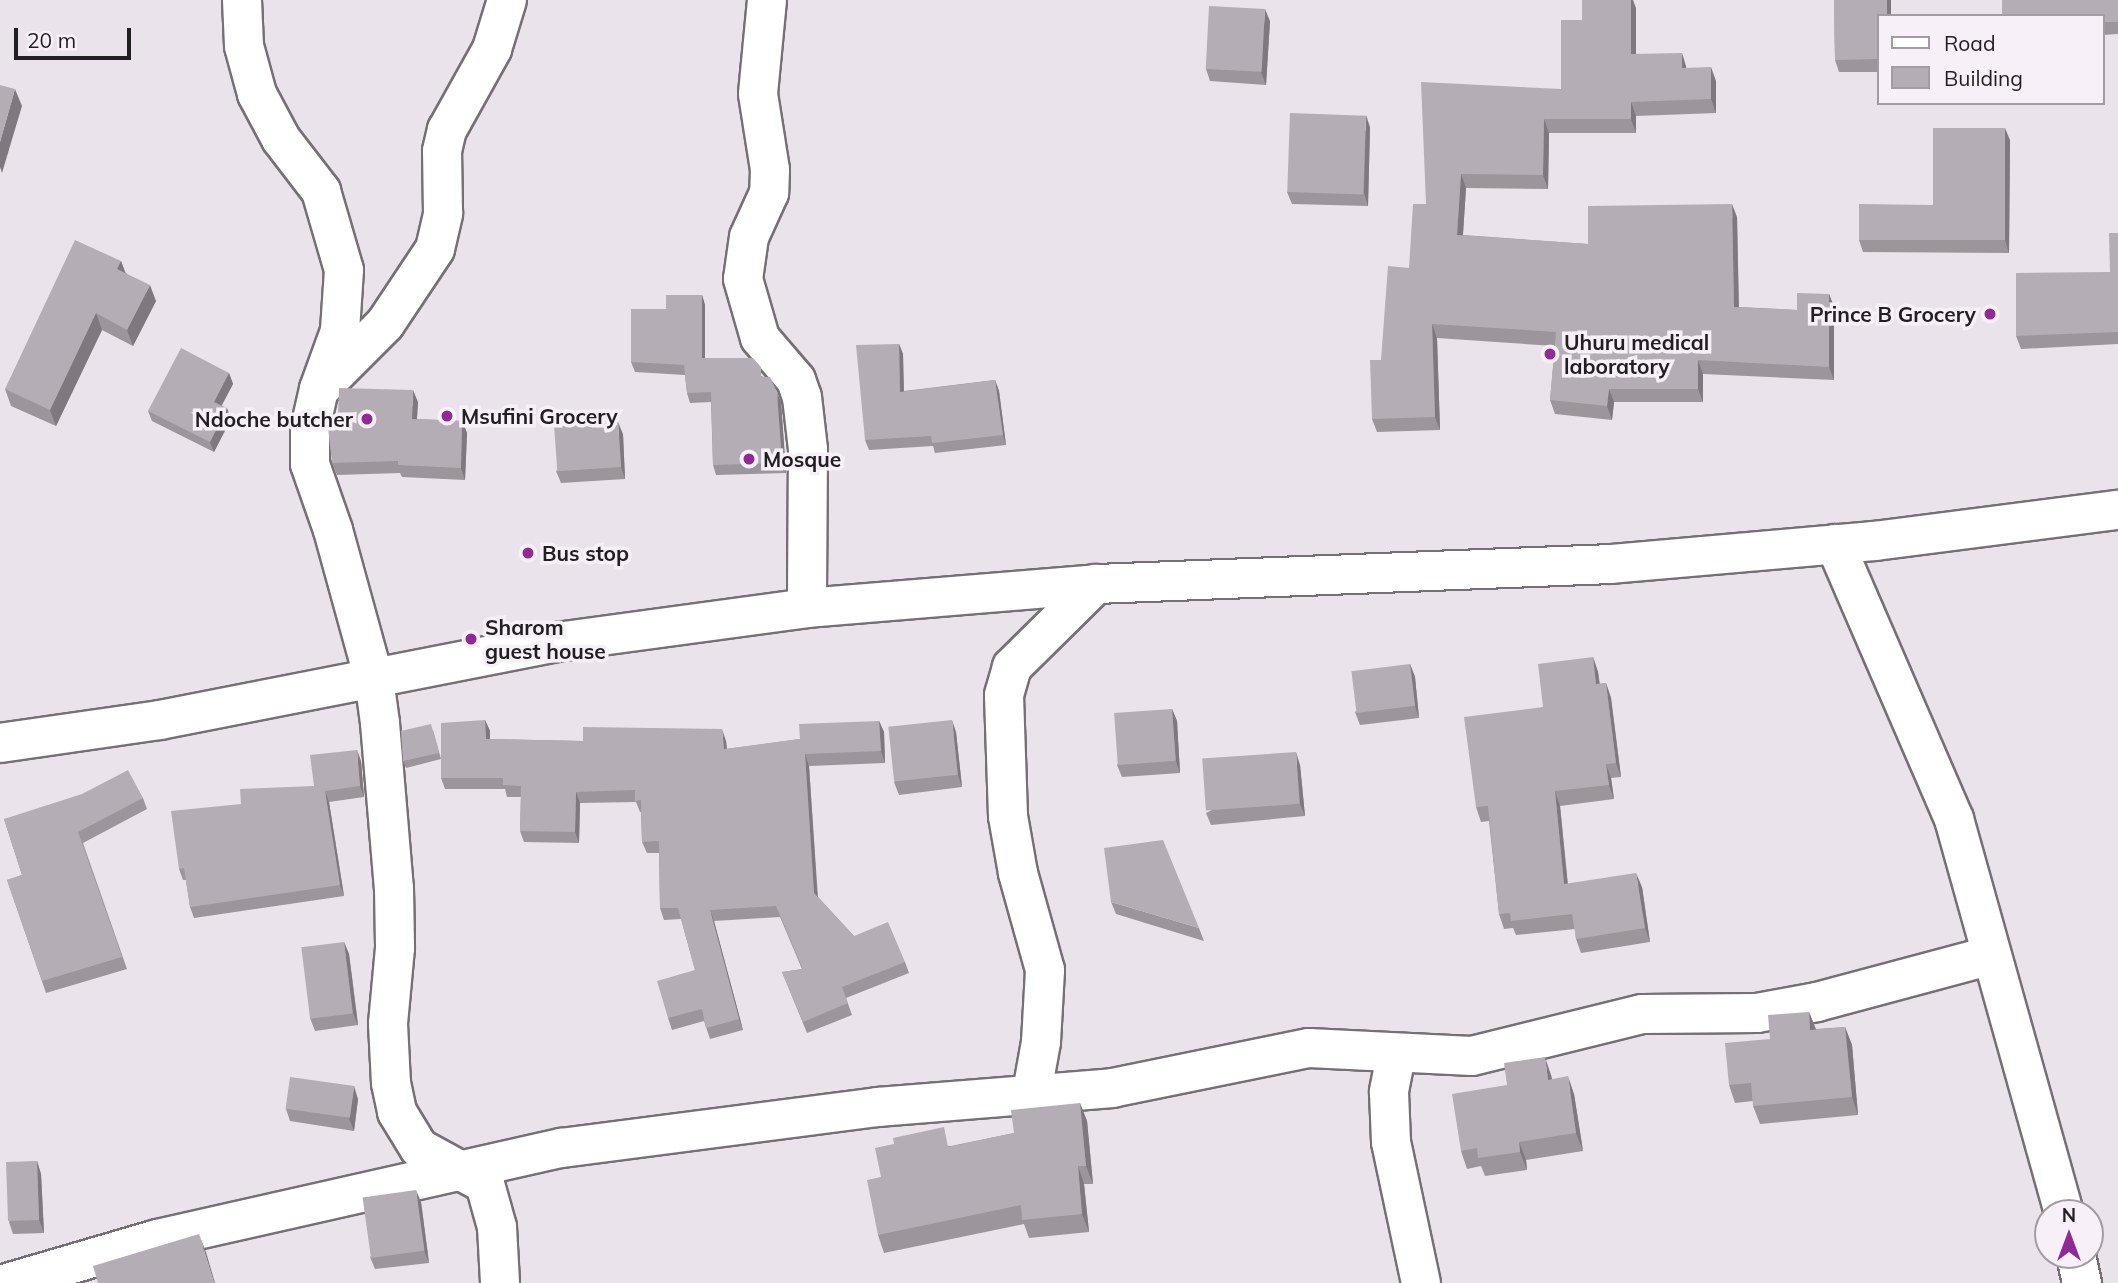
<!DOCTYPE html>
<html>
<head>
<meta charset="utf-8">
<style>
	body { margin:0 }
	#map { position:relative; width:2118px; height:1283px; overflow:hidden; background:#ebe3eb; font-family:Mulish,sans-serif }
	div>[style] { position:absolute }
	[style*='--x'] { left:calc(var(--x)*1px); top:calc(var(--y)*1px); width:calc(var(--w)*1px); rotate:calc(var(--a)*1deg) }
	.roads { filter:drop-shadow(2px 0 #767076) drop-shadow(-2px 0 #767076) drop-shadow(0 2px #767076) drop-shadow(0 -2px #767076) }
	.street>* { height:38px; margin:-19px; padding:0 19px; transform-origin:19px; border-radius:19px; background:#fff }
	.highway>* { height:38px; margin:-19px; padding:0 19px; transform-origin:19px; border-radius:19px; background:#fff }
	.wall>* { inset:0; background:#9c959c }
	.shaded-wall>* { inset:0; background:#7f797f; transform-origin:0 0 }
	.building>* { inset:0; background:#b5adb5; transform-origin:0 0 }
	.dots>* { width:19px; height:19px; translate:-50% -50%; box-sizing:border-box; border:4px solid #f8f0f8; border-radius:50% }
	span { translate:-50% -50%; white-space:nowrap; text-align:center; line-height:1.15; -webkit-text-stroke:7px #f8f0f8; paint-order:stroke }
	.poi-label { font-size:21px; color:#221f22; font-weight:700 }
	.right { translate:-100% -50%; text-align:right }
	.left { translate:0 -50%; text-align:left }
	.legend { position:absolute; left:1877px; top:14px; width:228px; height:91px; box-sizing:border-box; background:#f8f0f8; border:2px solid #a29ca2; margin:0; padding:9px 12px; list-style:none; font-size:21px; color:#221f22 }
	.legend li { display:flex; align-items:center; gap:14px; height:35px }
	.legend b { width:35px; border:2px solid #a29ca2 }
	.north { position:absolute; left:2034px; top:1199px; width:70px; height:70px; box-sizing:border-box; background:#f8f0f8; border:2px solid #a29ca2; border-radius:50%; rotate:0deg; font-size:19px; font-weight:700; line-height:28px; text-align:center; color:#221f22 }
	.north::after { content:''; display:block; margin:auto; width:24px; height:32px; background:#8e2c94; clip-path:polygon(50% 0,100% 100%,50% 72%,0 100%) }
	.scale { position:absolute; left:14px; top:28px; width:117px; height:32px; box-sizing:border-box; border:4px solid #221f22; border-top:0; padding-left:9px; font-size:21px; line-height:24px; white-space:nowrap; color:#221f22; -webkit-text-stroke:5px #f8f0f8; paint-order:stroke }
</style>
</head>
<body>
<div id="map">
	<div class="roads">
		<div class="street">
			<div style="--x:242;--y:0;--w:46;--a:87.5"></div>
			<div style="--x:244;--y:46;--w:50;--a:74.8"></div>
			<div style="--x:257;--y:94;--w:51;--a:61.9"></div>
			<div style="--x:281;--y:139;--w:66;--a:52.4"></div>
			<div style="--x:321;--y:191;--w:82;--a:73.8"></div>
			<div style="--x:344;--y:270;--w:61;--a:93.8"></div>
			<div style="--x:340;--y:331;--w:62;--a:109.9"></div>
			<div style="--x:319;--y:389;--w:41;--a:102.7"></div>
			<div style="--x:310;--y:429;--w:35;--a:90"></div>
			<div style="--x:310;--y:464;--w:70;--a:70.8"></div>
			<div style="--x:333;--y:530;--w:155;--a:74.6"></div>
			<div style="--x:374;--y:679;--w:44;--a:82.2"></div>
			<div style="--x:380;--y:723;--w:166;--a:85.2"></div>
			<div style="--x:394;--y:888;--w:60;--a:89"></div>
			<div style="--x:395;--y:948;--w:76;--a:95.3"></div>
			<div style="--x:388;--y:1024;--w:59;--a:87.1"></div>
			<div style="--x:391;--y:1083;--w:30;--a:78"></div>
			<div style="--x:397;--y:1112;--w:42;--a:58.6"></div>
			<div style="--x:419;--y:1148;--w:75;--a:28.6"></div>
			<div style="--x:485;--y:1184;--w:45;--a:74.4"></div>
			<div style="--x:497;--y:1227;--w:56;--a:86.9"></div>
			<div style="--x:767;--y:0;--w:94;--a:95.5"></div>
			<div style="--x:758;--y:94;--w:77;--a:81"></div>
			<div style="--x:770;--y:170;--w:23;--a:92"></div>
			<div style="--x:769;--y:193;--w:48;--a:114.4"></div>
			<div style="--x:749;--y:237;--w:42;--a:98.1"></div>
			<div style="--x:743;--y:279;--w:61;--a:73.9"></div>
			<div style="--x:760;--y:338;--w:55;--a:49.4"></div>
			<div style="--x:796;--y:380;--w:18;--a:71"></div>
			<div style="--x:802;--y:397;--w:53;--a:83.5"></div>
			<div style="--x:808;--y:450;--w:158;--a:90.4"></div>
			<div style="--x:323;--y:386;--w:88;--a:-45"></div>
			<div style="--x:385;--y:324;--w:90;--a:-56.3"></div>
			<div style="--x:435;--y:249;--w:37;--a:-77"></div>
			<div style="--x:443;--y:213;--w:62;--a:-90.9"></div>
			<div style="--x:442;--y:151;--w:22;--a:-77"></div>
			<div style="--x:447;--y:130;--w:93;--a:-60.9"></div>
			<div style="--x:492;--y:49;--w:51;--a:-73"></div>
			<div style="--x:1835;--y:544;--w:300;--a:66.6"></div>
			<div style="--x:1954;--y:819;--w:409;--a:74.4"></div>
			<div style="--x:1396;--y:1055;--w:38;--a:101"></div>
			<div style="--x:1389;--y:1092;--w:50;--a:87.7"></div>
			<div style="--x:1391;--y:1142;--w:144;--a:78"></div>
			<div style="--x:1032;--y:1092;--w:51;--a:-79.8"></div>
			<div style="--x:1041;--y:1042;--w:72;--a:-86.8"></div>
			<div style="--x:1045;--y:970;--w:101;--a:-105.6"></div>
			<div style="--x:1018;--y:873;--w:58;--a:-100"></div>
			<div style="--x:1008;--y:816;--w:121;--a:-91.9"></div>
			<div style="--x:1004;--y:695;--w:29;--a:-74"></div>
			<div style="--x:1012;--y:667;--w:118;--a:-44.7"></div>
			<div style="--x:2076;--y:1255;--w:29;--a:78"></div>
			<div style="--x:7;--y:1283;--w:156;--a:-16.3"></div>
			<div style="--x:157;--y:1239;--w:415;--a:-12.7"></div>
			<div style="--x:562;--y:1148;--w:319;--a:-7.4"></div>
			<div style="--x:878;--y:1107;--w:235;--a:-4.6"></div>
			<div style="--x:1112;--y:1088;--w:201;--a:-11.5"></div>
			<div style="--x:1309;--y:1048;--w:163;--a:2.8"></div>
			<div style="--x:1472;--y:1056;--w:175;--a:-13.9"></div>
			<div style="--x:1642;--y:1014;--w:115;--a:-0.5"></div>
			<div style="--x:1757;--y:1013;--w:61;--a:-10.4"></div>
			<div style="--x:1817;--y:1002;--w:178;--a:-15"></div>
		</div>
		<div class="highway">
			<div style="--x:0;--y:743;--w:162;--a:-8.2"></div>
			<div style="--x:160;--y:720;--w:405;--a:-11.1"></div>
			<div style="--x:557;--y:642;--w:252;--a:-7.7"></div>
			<div style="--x:807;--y:608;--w:290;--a:-4.7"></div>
			<div style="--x:1096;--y:584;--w:515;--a:-2.22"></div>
			<div style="--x:1611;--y:564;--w:265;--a:-5"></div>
			<div style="--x:1875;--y:541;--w:245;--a:-7.3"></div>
		</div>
	</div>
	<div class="wall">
		<div style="clip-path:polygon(1834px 0,1891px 0,1891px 16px,1878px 16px,1878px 72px,1839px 72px,1835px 60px)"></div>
		<div style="clip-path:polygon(2118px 0,2118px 34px,2102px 35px,2102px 16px)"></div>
		<div style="clip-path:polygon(1636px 8px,1636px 54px,1687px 68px,1716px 81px,1716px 113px,1636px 116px,1636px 133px,1549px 133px,1548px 189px,1466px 188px,1463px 235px,1588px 244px,1737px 217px,1739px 307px,1797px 310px,1829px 294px,1834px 307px,1834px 380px,1703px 374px,1703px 402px,1614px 402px,1612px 420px,1555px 414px,1550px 400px,1555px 346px,1437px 338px,1440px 430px,1377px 432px,1372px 419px,1381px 360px,1409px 268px,1426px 204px,1561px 89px,1582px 20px)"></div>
		<div style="clip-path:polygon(1270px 21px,1266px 85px,1210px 81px,1206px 69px)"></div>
		<div style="clip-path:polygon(1370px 127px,1368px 206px,1292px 204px,1287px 192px)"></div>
		<div style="clip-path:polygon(2010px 140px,2009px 253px,1863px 252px,1859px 240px,1933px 205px)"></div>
		<div style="clip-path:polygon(2118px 233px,2118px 344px,2021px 349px,2016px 336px,2110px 272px)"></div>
		<div style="clip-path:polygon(121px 261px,125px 272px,156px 301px,133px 346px,102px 330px,56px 426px,11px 406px,5px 389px)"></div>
		<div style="clip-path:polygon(702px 295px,705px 305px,705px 358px,764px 377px,781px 402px,786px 473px,716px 475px,713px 465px,711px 402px,690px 403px,687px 393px,685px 375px,635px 372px,631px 362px,666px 309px)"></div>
		<div style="clip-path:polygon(899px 344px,903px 354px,904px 391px,995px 380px,999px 391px,1006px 445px,935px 453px,933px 446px,869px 450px,865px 440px)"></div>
		<div style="clip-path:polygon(229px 373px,233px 384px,222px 405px,231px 419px,214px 452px,152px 421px,148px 411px)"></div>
		<div style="clip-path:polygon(418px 402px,417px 419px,462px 421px,467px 433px,465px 480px,402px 477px,400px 473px,337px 475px,332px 463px)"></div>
		<div style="clip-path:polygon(623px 434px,625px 479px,561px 483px,556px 471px)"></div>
		<div style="clip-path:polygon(1593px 657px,1598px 672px,1600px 684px,1606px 683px,1611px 698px,1621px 777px,1611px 778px,1614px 799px,1560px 806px,1568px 884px,1642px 887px,1650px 942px,1581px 953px,1576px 939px,1575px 929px,1516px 935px,1513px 928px,1504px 929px,1499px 914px,1489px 821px,1481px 822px,1476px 807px,1543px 707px)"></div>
		<div style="clip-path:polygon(1410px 664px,1415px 677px,1419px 718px,1360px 725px,1355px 712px)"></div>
		<div style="clip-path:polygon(1172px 709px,1177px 721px,1180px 773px,1122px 777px,1117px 765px)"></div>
		<div style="clip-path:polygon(485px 720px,490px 731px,490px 739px,583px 741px,726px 741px,727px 749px,800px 739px,879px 721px,884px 732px,885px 763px,809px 766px,818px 897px,854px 936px,905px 962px,909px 973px,846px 998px,852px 1015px,807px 1033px,782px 972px,802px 969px,780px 917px,714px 921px,743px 1030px,710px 1039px,704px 1021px,672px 1030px,668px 1018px,695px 970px,681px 919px,664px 920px,660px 908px,659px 853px,647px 853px,642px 842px,641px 812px,640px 812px,636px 802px,580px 803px,579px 843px,524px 842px,520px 831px,521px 797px,507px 797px,505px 789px,445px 789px,441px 778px)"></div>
		<div style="clip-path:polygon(433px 730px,441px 759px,406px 768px,403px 761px)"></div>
		<div style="clip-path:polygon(956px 732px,962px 787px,899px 795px,894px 782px)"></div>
		<div style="clip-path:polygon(361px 761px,364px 797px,329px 802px,344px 896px,194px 918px,190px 907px,186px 880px,183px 880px,179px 869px,241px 804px,314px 786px)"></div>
		<div style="clip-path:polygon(1300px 765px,1305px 816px,1211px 825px,1206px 813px)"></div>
		<div style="clip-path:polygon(143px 798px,147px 809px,83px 843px,127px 969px,46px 993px,7px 880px,22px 875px,4px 819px)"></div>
		<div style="clip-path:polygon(1111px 902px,1199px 928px,1204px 941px,1116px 914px)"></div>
		<div style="clip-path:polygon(344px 942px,349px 954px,358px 1025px,315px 1031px,310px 1018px)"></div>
		<div style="clip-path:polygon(1809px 1012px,1816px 1029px,1845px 1027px,1852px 1045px,1858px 1115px,1760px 1124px,1753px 1106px,1753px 1101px,1735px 1103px,1729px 1085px,1770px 1039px)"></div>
		<div style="clip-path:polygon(1551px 1075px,1552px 1079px,1574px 1094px,1583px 1151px,1526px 1160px,1527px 1170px,1485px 1176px,1481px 1166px,1467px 1169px,1461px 1151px,1507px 1085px)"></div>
		<div style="clip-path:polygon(358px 1099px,354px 1131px,290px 1121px,286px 1109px)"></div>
		<div style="clip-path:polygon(1080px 1103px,1087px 1121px,1093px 1184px,1084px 1184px,1089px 1232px,1029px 1238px,1024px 1224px,884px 1253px,878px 1235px,881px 1177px,894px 1144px,951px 1146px,1014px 1133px)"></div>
		<div style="clip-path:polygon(37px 1161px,41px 1174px,44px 1233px,13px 1234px,9px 1222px)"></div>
		<div style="clip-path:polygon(421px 1202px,429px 1263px,375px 1269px,370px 1257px)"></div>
	</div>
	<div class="shaded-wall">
		<div style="clip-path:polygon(1631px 0,1633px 0,1636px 8px,1636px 67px,1631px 54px)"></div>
		<div style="left:1887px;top:0;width:4px;height:16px"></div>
		<div style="clip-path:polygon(1265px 9px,1270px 21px,1266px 85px,1261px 72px)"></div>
		<div style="clip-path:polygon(1682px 53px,1686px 66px,1687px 81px,1682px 68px)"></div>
		<div style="clip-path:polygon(1711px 67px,1716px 81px,1716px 113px,1711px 99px)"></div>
		<div style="clip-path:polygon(15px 89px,22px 106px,2px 173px,0 167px,0 142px)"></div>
		<div style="clip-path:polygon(1631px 102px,1636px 116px,1636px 133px,1631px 119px)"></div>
		<div style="clip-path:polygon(1366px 115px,1370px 127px,1368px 206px,1364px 193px)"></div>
		<div style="clip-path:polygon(1544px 119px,1549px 133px,1548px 189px,1543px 175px)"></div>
		<div style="clip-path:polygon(2005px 128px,2010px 140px,2009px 253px,2005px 240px)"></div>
		<div style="clip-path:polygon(1461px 174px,1466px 188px,1462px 248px,1457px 235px)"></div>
		<div style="clip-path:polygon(1732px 204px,1737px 217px,1739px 321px,1734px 307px)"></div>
		<div style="clip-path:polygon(121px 261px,127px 277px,117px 269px)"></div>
		<div style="clip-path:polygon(150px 285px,156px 301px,133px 346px,127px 330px)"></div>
		<div style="clip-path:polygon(1829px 294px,1834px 307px,1834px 380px,1829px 367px)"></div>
		<div style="clip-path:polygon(702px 295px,705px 305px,705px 368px,702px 358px)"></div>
		<div style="clip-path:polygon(96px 313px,102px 330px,56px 426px,50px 410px)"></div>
		<div style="clip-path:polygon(1432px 324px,1437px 338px,1440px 430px,1435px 417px)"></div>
		<div style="clip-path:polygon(899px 344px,903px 354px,904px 402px,900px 392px)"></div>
		<div style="clip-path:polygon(1698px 360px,1703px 374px,1703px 402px,1698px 389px)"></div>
		<div style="clip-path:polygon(229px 373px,233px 384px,218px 412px,214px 402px)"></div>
		<div style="clip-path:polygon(995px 380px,999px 391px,1006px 445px,1003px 435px)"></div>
		<div style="clip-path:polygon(1609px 389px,1614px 402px,1612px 420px,1607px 406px)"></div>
		<div style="clip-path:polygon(413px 390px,418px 402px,416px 431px,412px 419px)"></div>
		<div style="clip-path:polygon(777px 392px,781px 402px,786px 473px,782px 463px)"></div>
		<div style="clip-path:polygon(227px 408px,231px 419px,214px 452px,210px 442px)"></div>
		<div style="clip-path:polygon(462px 421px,467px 433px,465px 480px,461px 468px)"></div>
		<div style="clip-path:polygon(618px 422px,623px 434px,625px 479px,621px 467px)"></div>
		<div style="clip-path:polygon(1593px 657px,1598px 672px,1601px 699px,1596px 684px)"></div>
		<div style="clip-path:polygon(1410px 664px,1415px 677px,1419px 718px,1415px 706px)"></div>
		<div style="clip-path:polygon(1606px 683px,1611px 698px,1621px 777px,1616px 763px)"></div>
		<div style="clip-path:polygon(1172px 709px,1177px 721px,1180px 773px,1176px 761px)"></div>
		<div style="clip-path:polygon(485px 720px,490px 731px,490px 750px,486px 739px)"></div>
		<div style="clip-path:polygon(952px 720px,956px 732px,962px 787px,958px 775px)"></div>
		<div style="clip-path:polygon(879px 721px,884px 732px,885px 763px,881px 751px)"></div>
		<div style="clip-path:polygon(722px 729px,726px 741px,728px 760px,724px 749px)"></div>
		<div style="clip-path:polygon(357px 750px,361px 761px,364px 797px,360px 786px)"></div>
		<div style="clip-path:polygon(1296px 752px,1300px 765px,1305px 816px,1300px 804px)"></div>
		<div style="clip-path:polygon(805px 754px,809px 766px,818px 905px,814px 893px)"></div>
		<div style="clip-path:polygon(1606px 764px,1611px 778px,1614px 799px,1609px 785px)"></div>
		<div style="clip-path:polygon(325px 791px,329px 802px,344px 896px,340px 885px)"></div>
		<div style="clip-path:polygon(1555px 791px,1560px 806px,1569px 899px,1564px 884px)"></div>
		<div style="clip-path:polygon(576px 792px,580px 803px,579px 843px,575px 832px)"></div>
		<div style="clip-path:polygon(1636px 873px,1642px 887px,1650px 942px,1645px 928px)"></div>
		<div style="clip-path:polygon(710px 910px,714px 921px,743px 1030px,739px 1019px)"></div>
		<div style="clip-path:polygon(344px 942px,349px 954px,358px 1025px,353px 1013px)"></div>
		<div style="clip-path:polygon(1809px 1012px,1816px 1030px,1810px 1030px)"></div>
		<div style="clip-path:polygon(1845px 1027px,1852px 1045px,1858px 1115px,1852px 1097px)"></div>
		<div style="clip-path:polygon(1545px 1057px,1551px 1075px,1555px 1098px,1548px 1080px)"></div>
		<div style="clip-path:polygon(1568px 1076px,1574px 1094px,1583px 1151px,1576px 1133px)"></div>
		<div style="clip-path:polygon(354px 1086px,358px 1099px,354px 1131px,349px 1118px)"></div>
		<div style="clip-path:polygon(1080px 1103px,1087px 1121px,1093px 1184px,1086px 1166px)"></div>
		<div style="clip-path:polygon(1519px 1142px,1526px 1160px,1527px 1170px,1520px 1152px)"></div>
		<div style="clip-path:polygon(37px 1161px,41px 1174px,44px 1233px,39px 1220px)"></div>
		<div style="clip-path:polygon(1078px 1166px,1084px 1184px,1089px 1232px,1082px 1214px)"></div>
		<div style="clip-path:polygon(416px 1190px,421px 1202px,429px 1263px,424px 1250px)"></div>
		<div style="clip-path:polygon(199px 1234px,206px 1252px,215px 1283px,214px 1283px)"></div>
	</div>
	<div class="building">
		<div style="clip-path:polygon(1582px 0,1631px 0,1631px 54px,1682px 53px,1682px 68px,1711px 67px,1711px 99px,1631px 102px,1631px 119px,1544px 119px,1543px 175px,1461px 174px,1457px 235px,1588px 244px,1588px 206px,1732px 204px,1734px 307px,1797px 310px,1797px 293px,1829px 294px,1829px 367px,1698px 360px,1698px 389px,1609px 389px,1607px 406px,1550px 400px,1556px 332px,1432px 324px,1435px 417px,1372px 419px,1370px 360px,1381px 360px,1388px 266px,1409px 268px,1413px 204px,1426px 204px,1421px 82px,1561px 89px,1561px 20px,1582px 20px)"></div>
		<div style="clip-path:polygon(1834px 0,1887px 0,1887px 16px,1878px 16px,1878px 59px,1835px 60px)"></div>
		<div style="clip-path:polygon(2002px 0,2118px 0,2118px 22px,2102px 22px,2102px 16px,2002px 16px)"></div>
		<div style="left:1209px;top:6px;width:56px;height:63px;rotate:3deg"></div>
		<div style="clip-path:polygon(0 85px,15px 89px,0 142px)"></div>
		<div style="left:1290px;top:113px;width:76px;height:79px;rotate:2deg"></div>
		<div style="clip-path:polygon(1933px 128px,2005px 128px,2005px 240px,1859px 240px,1859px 204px,1933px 205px)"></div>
		<div style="clip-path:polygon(2109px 233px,2118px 233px,2118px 332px,2016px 336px,2016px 273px,2110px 272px)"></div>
		<div style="clip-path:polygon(75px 240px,121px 261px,117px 269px,150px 285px,127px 330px,96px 313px,50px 410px,5px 389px)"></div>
		<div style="clip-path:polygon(666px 295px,702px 295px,702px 358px,753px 358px,761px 367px,761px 377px,770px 377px,777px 392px,782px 463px,713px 465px,711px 392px,687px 393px,684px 365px,631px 362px,631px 309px,666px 309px)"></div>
		<div style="clip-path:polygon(899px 344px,900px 392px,995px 380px,1003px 435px,932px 443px,931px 436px,865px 440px,856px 345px)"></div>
		<div style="clip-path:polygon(181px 348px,229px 373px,214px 402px,227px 408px,210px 442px,148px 411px)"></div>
		<div style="clip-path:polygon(339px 388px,413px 390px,412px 419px,462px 421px,461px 468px,398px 465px,398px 461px,332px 463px,327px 419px,338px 415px)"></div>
		<div style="left:618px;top:422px;width:45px;height:64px;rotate:86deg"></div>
		<div style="clip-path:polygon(1593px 657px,1596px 684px,1606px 683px,1616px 763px,1606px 764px,1609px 785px,1555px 791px,1564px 884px,1636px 873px,1645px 928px,1576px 939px,1572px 914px,1511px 921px,1510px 913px,1499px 914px,1488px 806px,1476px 807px,1464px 717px,1543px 707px,1538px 664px)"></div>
		<div style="left:1410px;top:664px;width:42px;height:59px;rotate:83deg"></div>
		<div style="left:1172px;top:709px;width:52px;height:58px;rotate:86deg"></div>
		<div style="clip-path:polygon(485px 720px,486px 739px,583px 741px,583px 727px,722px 729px,724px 749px,800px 739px,799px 724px,879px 721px,881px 751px,805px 754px,814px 893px,854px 936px,888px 922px,905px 962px,842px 987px,848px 1003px,803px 1022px,782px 972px,803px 969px,776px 906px,710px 910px,739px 1019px,706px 1028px,702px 1009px,668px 1018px,657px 981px,695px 970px,678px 908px,660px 908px,659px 841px,642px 842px,641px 800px,635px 801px,635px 790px,576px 792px,575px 832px,520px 831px,521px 786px,503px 785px,503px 778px,441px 778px,441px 723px)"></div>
		<div style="left:952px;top:720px;width:55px;height:64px;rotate:84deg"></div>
		<div style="clip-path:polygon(431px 724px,439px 753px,403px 761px,401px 731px)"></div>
		<div style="clip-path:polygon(357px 750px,360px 786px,325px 791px,340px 885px,190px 907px,184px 868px,179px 869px,171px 811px,241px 804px,240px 789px,314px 786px,310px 755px)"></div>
		<div style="left:1296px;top:752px;width:52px;height:94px;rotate:86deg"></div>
		<div style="clip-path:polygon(128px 770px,143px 798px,78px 832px,122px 957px,42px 981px,7px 880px,22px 875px,4px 819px,82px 794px)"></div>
		<div style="clip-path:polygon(1163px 840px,1199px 928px,1111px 902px,1104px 848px)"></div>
		<div style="left:344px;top:942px;width:72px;height:43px;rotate:83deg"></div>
		<div style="clip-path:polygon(1809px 1012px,1810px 1030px,1845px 1027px,1852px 1097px,1753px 1106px,1751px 1083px,1729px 1085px,1725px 1043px,1770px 1039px,1768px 1015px)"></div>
		<div style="clip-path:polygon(1545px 1057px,1548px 1080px,1568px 1076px,1576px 1133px,1519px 1142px,1520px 1152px,1478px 1158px,1477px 1148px,1461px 1151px,1452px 1094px,1507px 1085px,1504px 1063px)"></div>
		<div style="left:290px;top:1077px;width:65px;height:32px;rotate:8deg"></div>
		<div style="clip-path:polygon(1080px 1103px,1086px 1166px,1078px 1166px,1082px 1214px,1022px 1220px,1021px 1205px,878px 1235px,867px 1180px,881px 1177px,875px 1148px,894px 1144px,893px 1138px,944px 1127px,948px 1147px,1014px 1133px,1011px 1110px)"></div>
		<div style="left:37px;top:1161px;width:59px;height:31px;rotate:88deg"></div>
		<div style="left:416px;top:1190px;width:61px;height:54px;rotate:82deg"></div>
		<div style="clip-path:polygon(199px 1234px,214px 1283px,98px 1283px,93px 1266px)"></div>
	</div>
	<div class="dots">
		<div style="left:1990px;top:314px;background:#8e2c94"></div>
		<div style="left:1550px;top:354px;background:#8e2c94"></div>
		<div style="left:447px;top:416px;background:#8e2c94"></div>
		<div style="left:367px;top:419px;background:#8e2c94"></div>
		<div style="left:749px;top:459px;background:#8e2c94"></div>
		<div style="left:528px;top:553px;background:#8e2c94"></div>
		<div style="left:471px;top:639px;background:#8e2c94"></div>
	</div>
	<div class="poi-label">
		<span class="right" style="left:1976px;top:314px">Prince B Grocery</span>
		<span class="left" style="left:1564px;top:354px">Uhuru medical<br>laboratory</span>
		<span class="left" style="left:461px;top:416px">Msufini Grocery</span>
		<span class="right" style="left:353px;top:419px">Ndoche butcher</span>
		<span class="left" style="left:763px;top:459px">Mosque</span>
		<span class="left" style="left:542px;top:553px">Bus stop</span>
		<span class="left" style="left:485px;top:639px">Sharom<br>guest house</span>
	</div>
	<ul class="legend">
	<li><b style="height:9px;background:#fff"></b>Road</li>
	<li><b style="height:19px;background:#b5adb5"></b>Building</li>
	</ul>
	<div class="north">N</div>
	<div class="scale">20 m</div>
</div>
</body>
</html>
